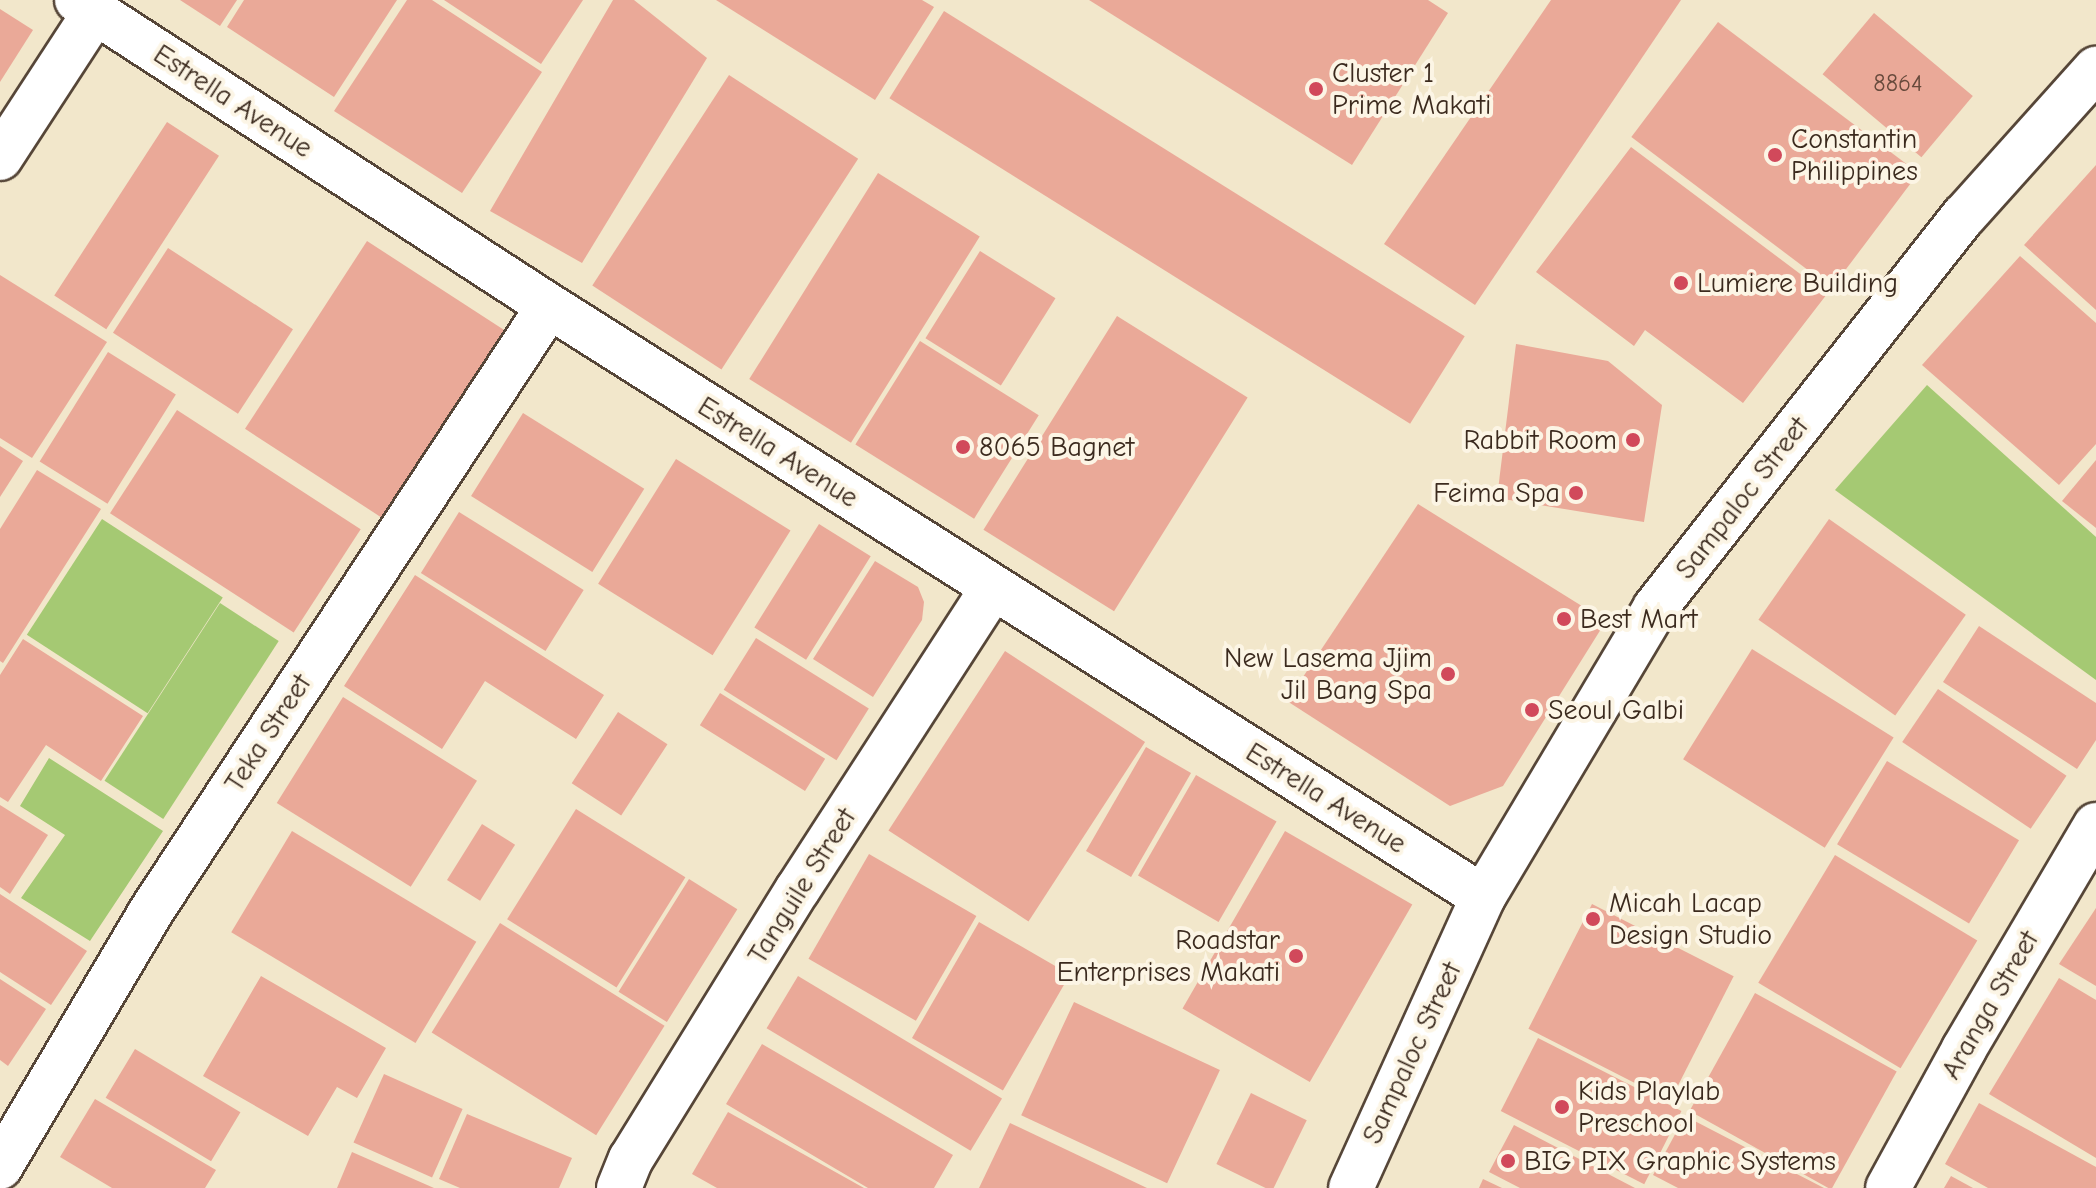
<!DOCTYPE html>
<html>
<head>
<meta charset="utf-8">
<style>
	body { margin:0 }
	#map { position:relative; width:2096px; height:1188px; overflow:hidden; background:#f2e7cb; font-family:"Comic Neue",sans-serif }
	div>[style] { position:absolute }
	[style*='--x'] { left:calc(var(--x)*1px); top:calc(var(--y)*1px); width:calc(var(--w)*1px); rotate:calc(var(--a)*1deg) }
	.green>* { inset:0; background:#a5c973; transform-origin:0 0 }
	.building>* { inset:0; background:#eaa998; transform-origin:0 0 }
	.roads { filter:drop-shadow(2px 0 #564638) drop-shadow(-2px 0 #564638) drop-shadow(0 2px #564638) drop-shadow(0 -2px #564638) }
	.minor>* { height:44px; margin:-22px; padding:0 22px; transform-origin:22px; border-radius:22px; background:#fff }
	.tertiary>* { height:44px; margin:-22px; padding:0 22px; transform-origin:22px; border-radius:22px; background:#fff }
	.dots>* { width:22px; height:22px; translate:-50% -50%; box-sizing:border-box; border:4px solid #fcf5e5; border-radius:50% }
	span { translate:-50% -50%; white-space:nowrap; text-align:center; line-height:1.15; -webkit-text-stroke:8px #fcf5e5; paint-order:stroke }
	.number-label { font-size:24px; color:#674a3c }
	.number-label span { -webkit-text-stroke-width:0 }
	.poi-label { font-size:28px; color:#3b2a1e }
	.left { translate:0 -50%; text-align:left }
	.right { translate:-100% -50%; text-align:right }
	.street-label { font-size:28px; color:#3b2a1e }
</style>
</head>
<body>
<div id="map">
	<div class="green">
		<div style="clip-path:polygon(1927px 385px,2096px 537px,2096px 680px,1835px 490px)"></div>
		<div style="left:102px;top:519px;width:144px;height:138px;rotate:33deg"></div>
		<div style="left:220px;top:603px;width:70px;height:212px;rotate:33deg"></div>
		<div style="clip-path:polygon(49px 758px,163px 831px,90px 941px,21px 898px,65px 835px,20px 806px)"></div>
	</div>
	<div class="building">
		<div style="clip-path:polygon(180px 0,237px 0,220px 26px)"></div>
		<div style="clip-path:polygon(244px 0,397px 0,334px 97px,227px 27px)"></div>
		<div style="clip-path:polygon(407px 0,432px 0,542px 72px,462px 193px,334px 111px)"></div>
		<div style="clip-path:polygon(444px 0,583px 0,541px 64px)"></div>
		<div style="clip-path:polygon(613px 0,634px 0,707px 58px,582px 263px,490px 211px)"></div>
		<div style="clip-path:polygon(716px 0,922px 0,934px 7px,875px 100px)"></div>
		<div style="clip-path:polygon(1089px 0,1428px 0,1448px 13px,1352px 165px)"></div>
		<div style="clip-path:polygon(1551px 0,1681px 0,1475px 305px,1384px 244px)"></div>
		<div style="clip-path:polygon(0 9px,33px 30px,0 82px)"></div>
		<div style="left:944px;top:11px;width:614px;height:103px;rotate:32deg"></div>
		<div style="left:1874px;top:13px;width:129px;height:80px;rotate:40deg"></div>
		<div style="left:1718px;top:22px;width:251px;height:144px;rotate:37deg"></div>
		<div style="left:729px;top:75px;width:154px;height:251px;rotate:33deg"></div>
		<div style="left:167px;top:122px;width:62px;height:207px;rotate:33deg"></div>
		<div style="clip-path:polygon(1631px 147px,1827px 294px,1743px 403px,1645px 330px,1634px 346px,1536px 272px)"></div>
		<div style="clip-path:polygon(2096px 165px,2096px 310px,2024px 245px)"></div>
		<div style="left:878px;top:173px;width:120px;height:243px;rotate:32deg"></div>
		<div style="left:367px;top:241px;width:164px;height:224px;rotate:33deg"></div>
		<div style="left:168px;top:248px;width:149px;height:101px;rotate:33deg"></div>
		<div style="left:980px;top:251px;width:89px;height:103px;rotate:32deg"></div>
		<div style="clip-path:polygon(2020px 256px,2096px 323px,2096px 444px,2059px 485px,1922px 365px)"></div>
		<div style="clip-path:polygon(0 275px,107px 342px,32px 458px,0 438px)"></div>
		<div style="left:1117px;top:316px;width:154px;height:252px;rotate:32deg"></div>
		<div style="left:920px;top:341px;width:140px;height:122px;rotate:32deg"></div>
		<div style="clip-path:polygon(1516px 344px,1608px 361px,1662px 405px,1644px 522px,1497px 498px)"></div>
		<div style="left:108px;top:352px;width:80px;height:129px;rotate:32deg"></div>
		<div style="left:177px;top:410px;width:219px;height:123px;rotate:33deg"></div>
		<div style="left:523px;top:413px;width:143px;height:98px;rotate:32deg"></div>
		<div style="clip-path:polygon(0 446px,23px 461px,0 497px)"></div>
		<div style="left:676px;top:459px;width:135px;height:147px;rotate:32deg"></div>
		<div style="clip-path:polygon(2096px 460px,2096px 528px,2062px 501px)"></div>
		<div style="clip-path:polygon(37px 470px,101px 509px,3px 663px,0 661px,0 529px)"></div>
		<div style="clip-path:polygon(1418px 504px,1606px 621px,1503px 786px,1450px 806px,1287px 701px)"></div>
		<div style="left:459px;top:512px;width:147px;height:72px;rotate:32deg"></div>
		<div style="left:1829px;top:519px;width:167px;height:123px;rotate:35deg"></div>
		<div style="left:819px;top:524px;width:61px;height:122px;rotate:32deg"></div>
		<div style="clip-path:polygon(875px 561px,918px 587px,924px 602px,922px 620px,873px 697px,813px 659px)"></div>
		<div style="clip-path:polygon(415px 575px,604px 695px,576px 739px,485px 681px,442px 749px,344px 686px)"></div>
		<div style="clip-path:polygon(1979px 626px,2096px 703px,2096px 740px,2077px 769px,1943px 682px)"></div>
		<div style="left:756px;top:638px;width:133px;height:61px;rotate:32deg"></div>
		<div style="clip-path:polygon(23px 639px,143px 716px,101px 781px,46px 745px,8px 802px,0 797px,0 675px)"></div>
		<div style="left:1752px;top:649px;width:167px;height:130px;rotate:32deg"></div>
		<div style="left:1005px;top:651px;width:167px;height:214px;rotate:33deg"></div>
		<div style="left:1938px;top:689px;width:155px;height:64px;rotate:34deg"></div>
		<div style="left:720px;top:693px;width:124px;height:38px;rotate:32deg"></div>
		<div style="left:343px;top:697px;width:158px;height:125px;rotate:32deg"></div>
		<div style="left:618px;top:712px;width:59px;height:85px;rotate:33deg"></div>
		<div style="left:1146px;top:747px;width:52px;height:120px;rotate:30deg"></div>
		<div style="left:1887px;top:761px;width:154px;height:97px;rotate:31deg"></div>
		<div style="left:1196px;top:775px;width:93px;height:116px;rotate:30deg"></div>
		<div style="clip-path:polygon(0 805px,48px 835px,10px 894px,0 887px)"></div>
		<div style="left:576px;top:809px;width:129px;height:130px;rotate:32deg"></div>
		<div style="left:482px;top:824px;width:39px;height:66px;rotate:32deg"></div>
		<div style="left:292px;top:831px;width:215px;height:118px;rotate:31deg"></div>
		<div style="left:1285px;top:831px;width:147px;height:205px;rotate:30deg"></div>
		<div style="left:869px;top:854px;width:124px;height:121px;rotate:30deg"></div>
		<div style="left:1835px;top:855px;width:166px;height:149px;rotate:31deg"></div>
		<div style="left:689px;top:879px;width:57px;height:133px;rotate:32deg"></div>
		<div style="clip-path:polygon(0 894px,87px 951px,51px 1005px,0 972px)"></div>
		<div style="left:1592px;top:904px;width:159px;height:140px;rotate:27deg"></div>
		<div style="clip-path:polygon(2096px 908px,2096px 986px,2059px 964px)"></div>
		<div style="left:979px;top:922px;width:105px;height:134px;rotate:30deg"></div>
		<div style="left:500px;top:923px;width:194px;height:129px;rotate:32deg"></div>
		<div style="clip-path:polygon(261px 976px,386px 1048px,357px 1098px,337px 1087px,308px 1136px,203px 1076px)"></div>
		<div style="left:798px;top:976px;width:238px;height:61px;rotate:31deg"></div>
		<div style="clip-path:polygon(2059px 978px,2096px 1000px,2096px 1158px,1989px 1094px)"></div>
		<div style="clip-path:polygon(0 979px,46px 1009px,8px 1066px,0 1060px)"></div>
		<div style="left:1755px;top:993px;width:162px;height:135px;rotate:29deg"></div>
		<div style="left:1074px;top:1002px;width:161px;height:125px;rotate:25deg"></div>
		<div style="left:1538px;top:1038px;width:161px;height:82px;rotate:27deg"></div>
		<div style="clip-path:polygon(762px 1044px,953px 1155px,934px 1188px,868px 1188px,726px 1104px)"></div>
		<div style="left:135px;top:1049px;width:123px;height:57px;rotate:31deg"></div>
		<div style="left:384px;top:1074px;width:86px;height:75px;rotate:24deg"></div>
		<div style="left:1251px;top:1093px;width:62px;height:79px;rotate:26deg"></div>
		<div style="clip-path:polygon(95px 1099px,216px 1170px,205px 1188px,112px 1188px,60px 1157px)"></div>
		<div style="clip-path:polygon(1979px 1103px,2096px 1167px,2096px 1188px,1988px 1188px,1945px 1164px)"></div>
		<div style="clip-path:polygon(728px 1112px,864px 1188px,717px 1188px,692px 1174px)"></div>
		<div style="clip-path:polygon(467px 1114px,572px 1158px,559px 1188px,460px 1188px,439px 1179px)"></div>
		<div style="clip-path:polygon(1685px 1116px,1824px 1188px,1678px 1188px,1653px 1175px)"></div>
		<div style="clip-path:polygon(1010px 1123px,1147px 1188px,979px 1188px)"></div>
		<div style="clip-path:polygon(1514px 1125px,1635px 1188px,1520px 1188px,1489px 1172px)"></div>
		<div style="clip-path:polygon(352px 1152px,434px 1188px,337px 1188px)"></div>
		<div style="clip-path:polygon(1951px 1176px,1973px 1188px,1944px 1188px)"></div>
		<div style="clip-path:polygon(1483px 1179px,1502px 1188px,1479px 1188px)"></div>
	</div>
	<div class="roads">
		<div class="minor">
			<div style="--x:0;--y:158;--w:174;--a:-56.9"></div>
			<div style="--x:0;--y:1167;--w:295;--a:-59.4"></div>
			<div style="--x:150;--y:913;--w:726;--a:-56.68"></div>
			<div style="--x:619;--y:1188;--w:31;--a:-68"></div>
			<div style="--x:631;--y:1159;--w:317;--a:-58.3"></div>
			<div style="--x:798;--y:889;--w:359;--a:-57.1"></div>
			<div style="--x:1888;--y:1188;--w:158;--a:-61.3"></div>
			<div style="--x:1964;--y:1049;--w:260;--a:-59.5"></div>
		</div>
		<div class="tertiary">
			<div style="--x:77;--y:0;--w:563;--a:32.96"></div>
			<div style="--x:549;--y:306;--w:1105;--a:32.32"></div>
			<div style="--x:1351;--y:1188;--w:320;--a:-65.6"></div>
			<div style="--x:1483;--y:897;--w:336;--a:-59.2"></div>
			<div style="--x:1655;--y:608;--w:499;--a:-51.8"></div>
			<div style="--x:1964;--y:216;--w:198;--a:-48.1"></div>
		</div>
	</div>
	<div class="dots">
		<div style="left:1316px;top:89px;background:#d1495b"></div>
		<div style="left:1775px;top:155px;background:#d1495b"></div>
		<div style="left:1681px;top:283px;background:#d1495b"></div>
		<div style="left:1633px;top:440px;background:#d1495b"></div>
		<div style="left:963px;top:447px;background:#d1495b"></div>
		<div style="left:1576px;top:493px;background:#d1495b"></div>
		<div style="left:1564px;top:619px;background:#d1495b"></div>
		<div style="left:1448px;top:674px;background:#d1495b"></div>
		<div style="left:1532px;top:710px;background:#d1495b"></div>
		<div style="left:1593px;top:919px;background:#d1495b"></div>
		<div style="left:1296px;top:956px;background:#d1495b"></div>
		<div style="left:1562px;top:1107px;background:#d1495b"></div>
		<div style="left:1508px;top:1161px;background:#d1495b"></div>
	</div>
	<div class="number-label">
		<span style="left:1898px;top:84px">8864</span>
	</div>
	<div class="poi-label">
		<span class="left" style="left:1332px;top:89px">Cluster 1<br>Prime Makati</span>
		<span class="left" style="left:1791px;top:155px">Constantin<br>Philippines</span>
		<span class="left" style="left:1697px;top:283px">Lumiere Building</span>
		<span class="right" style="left:1617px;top:440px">Rabbit Room</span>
		<span class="left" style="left:979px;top:447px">8065 Bagnet</span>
		<span class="right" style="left:1560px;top:493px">Feima Spa</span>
		<span class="left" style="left:1580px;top:619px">Best Mart</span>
		<span class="right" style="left:1432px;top:674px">New Lasema Jjim<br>Jil Bang Spa</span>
		<span class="left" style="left:1548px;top:710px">Seoul Galbi</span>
		<span class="left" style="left:1609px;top:919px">Micah Lacap<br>Design Studio</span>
		<span class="right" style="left:1280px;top:956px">Roadstar<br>Enterprises Makati</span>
		<span class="left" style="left:1578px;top:1107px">Kids Playlab<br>Preschool</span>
		<span class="left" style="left:1524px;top:1161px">BIG PIX Graphic Systems</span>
	</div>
	<div class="street-label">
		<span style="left:233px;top:101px;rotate:33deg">Estrella Avenue</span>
		<span style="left:778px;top:452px;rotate:32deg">Estrella Avenue</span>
		<span style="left:1742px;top:498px;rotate:-52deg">Sampaloc Street</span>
		<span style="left:268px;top:733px;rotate:-57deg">Teka Street</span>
		<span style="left:1326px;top:798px;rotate:32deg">Estrella Avenue</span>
		<span style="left:802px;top:886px;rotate:-58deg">Tanguile Street</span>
		<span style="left:1990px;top:1005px;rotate:-60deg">Aranga Street</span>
		<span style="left:1412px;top:1053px;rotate:-65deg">Sampaloc Street</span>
	</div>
</div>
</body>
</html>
